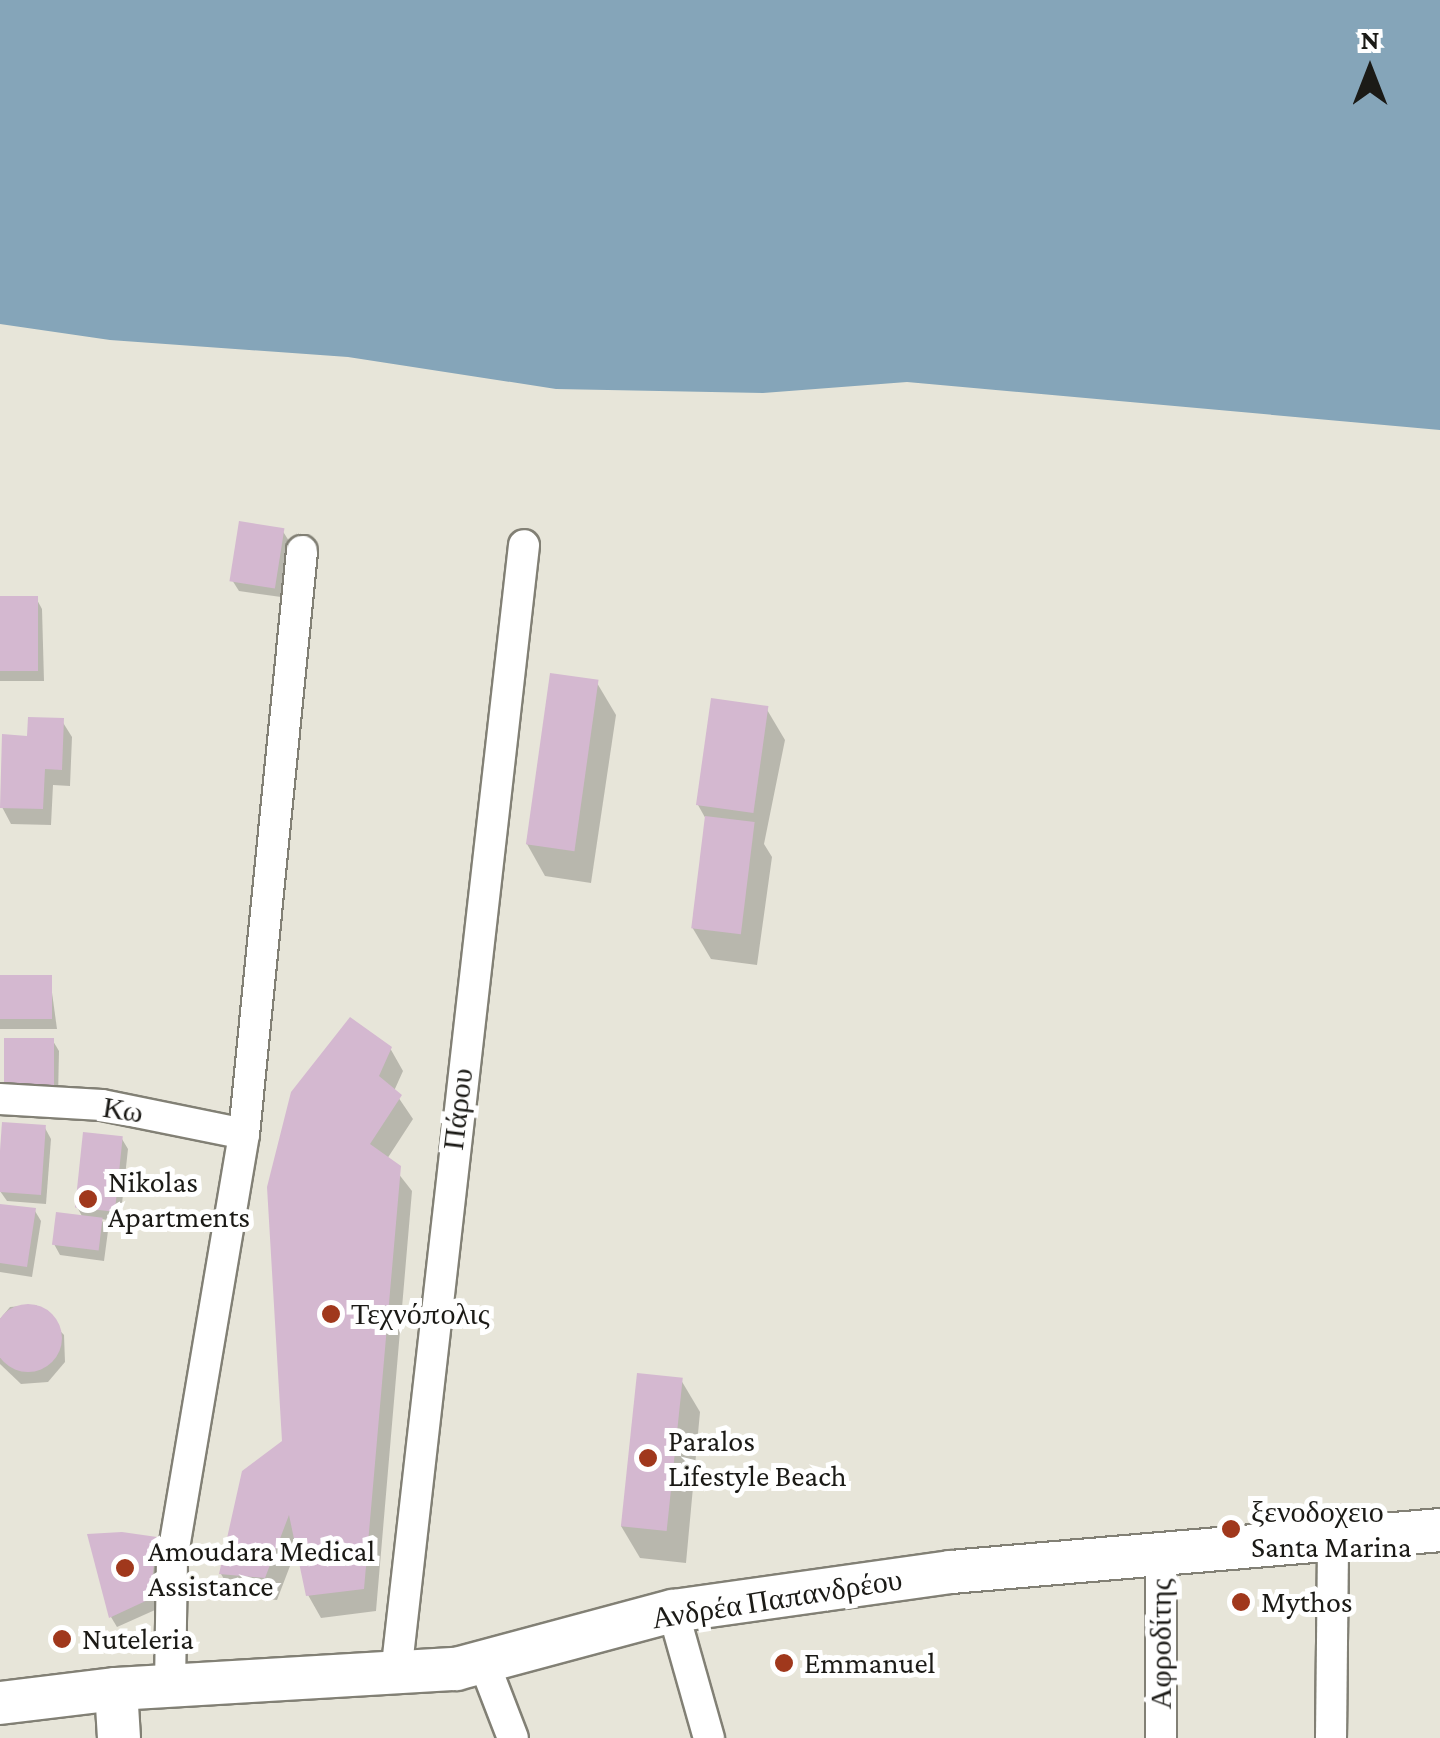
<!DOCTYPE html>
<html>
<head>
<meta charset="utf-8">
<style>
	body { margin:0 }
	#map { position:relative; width:1440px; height:1738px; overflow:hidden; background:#e7e5d9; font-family:"Crimson Pro",serif }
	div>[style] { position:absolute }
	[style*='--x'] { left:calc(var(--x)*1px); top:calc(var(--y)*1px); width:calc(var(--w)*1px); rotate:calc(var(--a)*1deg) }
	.water>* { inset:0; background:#85a5b9 }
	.shadow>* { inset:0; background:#0003 }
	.building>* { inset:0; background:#d4b8d0; transform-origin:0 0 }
	.round { border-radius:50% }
	.roads { filter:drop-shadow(2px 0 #828075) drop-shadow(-2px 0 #828075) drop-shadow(0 2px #828075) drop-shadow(0 -2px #828075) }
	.street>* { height:30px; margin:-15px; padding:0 15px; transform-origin:15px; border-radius:15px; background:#fff }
	.secondary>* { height:42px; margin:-21px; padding:0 21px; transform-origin:21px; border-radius:21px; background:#fff }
	.dots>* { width:28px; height:28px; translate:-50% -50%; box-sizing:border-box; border:5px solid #fff; border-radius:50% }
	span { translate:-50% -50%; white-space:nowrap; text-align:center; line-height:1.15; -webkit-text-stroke:10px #fff; paint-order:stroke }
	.street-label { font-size:30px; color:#1b1a16 }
	.poi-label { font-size:30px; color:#1b1a16 }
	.left { translate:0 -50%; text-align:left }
	.north { position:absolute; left:1320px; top:20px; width:100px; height:100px; -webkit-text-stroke:8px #fff; paint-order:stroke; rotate:0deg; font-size:28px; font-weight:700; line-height:40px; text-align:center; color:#1b1a16 }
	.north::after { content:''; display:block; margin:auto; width:35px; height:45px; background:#1b1a16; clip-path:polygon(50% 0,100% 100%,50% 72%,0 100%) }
</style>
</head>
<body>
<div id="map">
	<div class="water">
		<div style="clip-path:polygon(0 0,1440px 0,1440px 430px,907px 382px,763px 393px,556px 389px,348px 357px,110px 340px,0 324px)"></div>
	</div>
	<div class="shadow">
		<div style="clip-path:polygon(282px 530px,289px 541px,281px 597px,239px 591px,232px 580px)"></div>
		<div style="clip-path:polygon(36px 598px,42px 609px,44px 681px,0 681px,0 599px)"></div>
		<div style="clip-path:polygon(597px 683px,616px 715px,591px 883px,545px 876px,527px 844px)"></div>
		<div style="clip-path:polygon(766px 708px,785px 740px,764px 844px,772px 857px,757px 965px,711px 959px,692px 927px,707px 821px,698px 805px)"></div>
		<div style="clip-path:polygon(62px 721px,72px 737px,70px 786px,53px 785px,51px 825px,11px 824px,2px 807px,29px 738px)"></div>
		<div style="clip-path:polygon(0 977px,50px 978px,57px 1029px,0 1029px)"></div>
		<div style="clip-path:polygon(53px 1041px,59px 1051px,58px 1097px,12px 1097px)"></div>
		<div style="clip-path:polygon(390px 1048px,403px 1071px,394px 1091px,413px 1119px,387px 1159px,412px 1191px,376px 1611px,321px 1618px,308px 1595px,298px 1545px,277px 1600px,234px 1596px,221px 1574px,284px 1442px,270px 1188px)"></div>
		<div style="clip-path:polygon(45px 1128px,51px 1139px,46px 1204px,7px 1201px,0 1191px)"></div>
		<div style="clip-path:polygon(122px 1139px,128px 1149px,120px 1222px,101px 1219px,108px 1231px,104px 1261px,60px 1255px,54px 1244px,83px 1218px,77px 1207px)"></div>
		<div style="clip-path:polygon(0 1206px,35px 1211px,41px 1221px,32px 1277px,0 1272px)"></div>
		<div style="clip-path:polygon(36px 1305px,64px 1335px,65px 1362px,48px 1382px,21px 1384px,0 1364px,0 1319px,10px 1307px)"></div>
		<div style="clip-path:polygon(681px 1380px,700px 1412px,686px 1563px,640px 1558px,621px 1526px)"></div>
		<div style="clip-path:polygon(155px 1539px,161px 1550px,155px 1610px,117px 1627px,111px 1617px)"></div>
	</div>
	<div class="building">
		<div style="left:239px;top:521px;width:46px;height:61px;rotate:9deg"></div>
		<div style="left:0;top:596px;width:38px;height:75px"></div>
		<div style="left:550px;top:673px;width:49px;height:173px;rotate:8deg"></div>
		<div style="left:711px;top:698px;width:58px;height:108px;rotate:8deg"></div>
		<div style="clip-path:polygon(28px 717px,64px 718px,62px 770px,45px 769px,43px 809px,0 808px,2px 734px,27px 736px)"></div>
		<div style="left:705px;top:816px;width:50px;height:113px;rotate:7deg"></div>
		<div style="left:0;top:975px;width:52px;height:44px"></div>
		<div style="clip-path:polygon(350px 1017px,392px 1047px,379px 1076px,402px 1095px,370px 1144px,401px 1166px,364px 1589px,306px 1596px,289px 1515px,265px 1578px,219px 1574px,242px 1471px,282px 1441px,267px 1187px,291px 1092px)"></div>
		<div style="left:4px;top:1038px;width:50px;height:49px"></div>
		<div style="left:2px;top:1122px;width:44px;height:70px;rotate:4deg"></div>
		<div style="left:83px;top:1132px;width:40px;height:76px;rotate:6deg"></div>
		<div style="clip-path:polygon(0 1204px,36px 1208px,27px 1267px,0 1263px)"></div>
		<div style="left:56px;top:1212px;width:47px;height:33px;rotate:7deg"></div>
		<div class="round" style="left:-6px;top:1304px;width:68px;height:68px"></div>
		<div style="left:637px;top:1373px;width:46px;height:154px;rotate:6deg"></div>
		<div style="clip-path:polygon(122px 1532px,157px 1537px,150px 1599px,109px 1618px,87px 1534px)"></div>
	</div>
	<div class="roads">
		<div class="street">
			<div style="--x:0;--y:1099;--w:102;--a:3.4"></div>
			<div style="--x:102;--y:1105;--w:145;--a:11.5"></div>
			<div style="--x:673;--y:1611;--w:132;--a:74.2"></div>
			<div style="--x:484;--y:1663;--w:80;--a:68.9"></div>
			<div style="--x:396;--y:1674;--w:1136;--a:-83.53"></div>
			<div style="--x:170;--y:1686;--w:126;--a:-89.1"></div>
			<div style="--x:172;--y:1560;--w:432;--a:-80.4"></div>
			<div style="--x:244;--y:1134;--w:586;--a:-84.32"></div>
			<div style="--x:1161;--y:1738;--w:188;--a:-90"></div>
			<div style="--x:1331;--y:1738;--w:203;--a:-89.4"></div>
		</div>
		<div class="secondary">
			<div style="--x:116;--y:1689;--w:49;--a:86.5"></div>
			<div style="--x:0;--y:1703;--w:117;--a:-6.9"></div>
			<div style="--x:116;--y:1689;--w:341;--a:-3.4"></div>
			<div style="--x:456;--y:1669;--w:225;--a:-15"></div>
			<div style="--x:673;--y:1611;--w:281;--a:-8"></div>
			<div style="--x:951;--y:1572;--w:491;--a:-4.9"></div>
		</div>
	</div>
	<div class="dots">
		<div style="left:88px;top:1199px;background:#a0381c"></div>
		<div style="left:331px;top:1314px;background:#a0381c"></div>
		<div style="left:648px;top:1458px;background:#a0381c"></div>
		<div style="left:1231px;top:1529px;background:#a0381c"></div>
		<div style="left:125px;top:1568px;background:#a0381c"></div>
		<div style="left:1241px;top:1602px;background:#a0381c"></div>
		<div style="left:62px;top:1639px;background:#a0381c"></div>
		<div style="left:784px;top:1663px;background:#a0381c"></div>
	</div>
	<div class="street-label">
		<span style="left:458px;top:1109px;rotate:-83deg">Πάρου</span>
		<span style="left:123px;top:1110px;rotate:9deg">Κω</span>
		<span style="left:777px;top:1599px;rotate:-9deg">Ανδρέα Παπανδρέου</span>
		<span style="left:1161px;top:1644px;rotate:-90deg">Αφροδίτης</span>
	</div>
	<div class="poi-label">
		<span class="left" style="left:108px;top:1199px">Nikolas<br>Apartments</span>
		<span class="left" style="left:351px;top:1314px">Τεχνόπολις</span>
		<span class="left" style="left:668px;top:1458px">Paralos<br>Lifestyle Beach</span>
		<span class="left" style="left:1251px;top:1529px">ξενοδοχειο<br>Santa Marina</span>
		<span class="left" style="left:148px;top:1568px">Amoudara Medical<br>Assistance</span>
		<span class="left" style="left:1261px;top:1602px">Mythos</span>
		<span class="left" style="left:82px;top:1639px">Nuteleria</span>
		<span class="left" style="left:804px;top:1663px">Emmanuel</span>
	</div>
	<div class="north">N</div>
</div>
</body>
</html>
